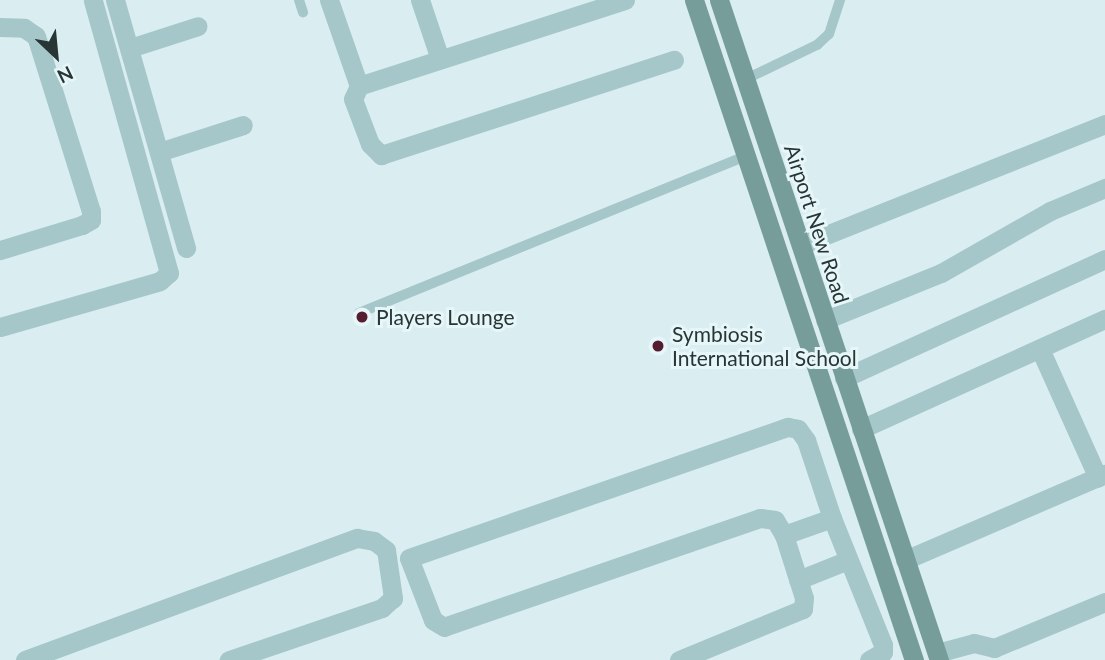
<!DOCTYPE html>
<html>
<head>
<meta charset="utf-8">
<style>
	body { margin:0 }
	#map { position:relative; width:1105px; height:660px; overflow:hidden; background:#daeef1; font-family:Lato,sans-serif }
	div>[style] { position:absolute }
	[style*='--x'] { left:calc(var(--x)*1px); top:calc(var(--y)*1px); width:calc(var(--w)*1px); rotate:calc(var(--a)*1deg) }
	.service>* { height:10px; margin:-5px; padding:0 5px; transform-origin:5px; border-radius:5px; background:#a6c7c9 }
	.minor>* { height:19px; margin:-9.5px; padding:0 9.5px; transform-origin:9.5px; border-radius:9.5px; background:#a6c7c9 }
	.secondary>* { height:19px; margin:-9.5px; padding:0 9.5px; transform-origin:9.5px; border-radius:9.5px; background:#779d9b }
	.dots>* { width:19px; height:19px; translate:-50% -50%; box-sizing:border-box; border:4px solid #e6f6f9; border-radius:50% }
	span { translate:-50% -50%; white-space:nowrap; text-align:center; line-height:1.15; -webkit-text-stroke:6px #e6f6f9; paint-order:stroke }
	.street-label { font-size:21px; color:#273534 }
	.poi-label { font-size:21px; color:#273534 }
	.left { translate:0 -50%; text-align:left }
	.north { position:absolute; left:21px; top:21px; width:70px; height:70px; -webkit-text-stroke:5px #e6f6f9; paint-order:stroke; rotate:154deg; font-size:19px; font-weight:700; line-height:28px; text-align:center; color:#273534 }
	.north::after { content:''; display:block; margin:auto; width:24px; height:32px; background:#273534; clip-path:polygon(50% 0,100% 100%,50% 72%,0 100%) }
</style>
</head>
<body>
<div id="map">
	<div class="service">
		<div style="--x:299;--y:0;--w:13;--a:72"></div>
		<div style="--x:746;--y:79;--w:79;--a:-25.6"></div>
		<div style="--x:817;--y:45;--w:16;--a:-43"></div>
		<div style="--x:829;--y:34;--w:36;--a:-72"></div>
		<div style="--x:359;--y:313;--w:414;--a:-22.1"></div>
	</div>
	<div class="minor">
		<div style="--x:115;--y:0;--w:258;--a:74"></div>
		<div style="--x:329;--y:0;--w:91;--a:70.8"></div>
		<div style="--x:420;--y:0;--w:62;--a:71.3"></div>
		<div style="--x:625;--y:0;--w:280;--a:162.1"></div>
		<div style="--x:359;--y:86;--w:14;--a:115"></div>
		<div style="--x:353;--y:99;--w:48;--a:69.3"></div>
		<div style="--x:370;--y:144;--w:16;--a:45"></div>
		<div style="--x:381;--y:155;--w:308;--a:-18"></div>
		<div style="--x:0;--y:27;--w:24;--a:2"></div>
		<div style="--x:24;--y:28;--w:14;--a:34"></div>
		<div style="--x:36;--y:36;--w:183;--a:72.6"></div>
		<div style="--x:91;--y:211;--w:9;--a:90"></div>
		<div style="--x:91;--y:220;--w:10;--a:151"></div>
		<div style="--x:82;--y:225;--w:86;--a:163"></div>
		<div style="--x:130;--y:48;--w:71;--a:-17.9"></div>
		<div style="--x:159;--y:152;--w:88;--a:-17.8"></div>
		<div style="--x:801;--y:245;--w:327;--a:-21.7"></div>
		<div style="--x:825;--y:320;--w:125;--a:-22.1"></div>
		<div style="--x:941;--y:273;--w:125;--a:-29.6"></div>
		<div style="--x:1050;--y:211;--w:60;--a:-22.7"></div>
		<div style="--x:0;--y:327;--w:166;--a:-16"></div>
		<div style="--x:160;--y:281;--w:12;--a:-42"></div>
		<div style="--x:169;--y:273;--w:283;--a:-105.6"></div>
		<div style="--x:1040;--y:349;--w:141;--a:65.8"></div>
		<div style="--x:844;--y:378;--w:287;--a:-24.5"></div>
		<div style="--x:788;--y:427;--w:10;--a:11"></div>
		<div style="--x:798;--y:429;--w:14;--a:54"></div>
		<div style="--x:806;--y:440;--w:82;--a:71.6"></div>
		<div style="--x:832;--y:518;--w:51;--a:160.5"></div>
		<div style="--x:784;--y:535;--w:17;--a:-121"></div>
		<div style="--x:775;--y:520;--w:15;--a:-172"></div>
		<div style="--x:760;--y:518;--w:334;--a:161"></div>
		<div style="--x:444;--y:627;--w:13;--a:-148"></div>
		<div style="--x:433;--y:620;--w:66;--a:-111.2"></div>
		<div style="--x:409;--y:558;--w:401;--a:-19.1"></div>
		<div style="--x:861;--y:429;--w:268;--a:-24.3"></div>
		<div style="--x:832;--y:518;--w:137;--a:68.1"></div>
		<div style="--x:883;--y:645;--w:7;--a:90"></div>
		<div style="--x:883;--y:652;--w:16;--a:150"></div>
		<div style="--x:905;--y:560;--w:218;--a:-23.3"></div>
		<div style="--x:798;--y:580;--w:54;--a:-21.8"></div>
		<div style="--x:937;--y:653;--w:38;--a:-15"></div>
		<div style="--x:974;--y:643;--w:21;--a:14"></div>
		<div style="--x:994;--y:648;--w:120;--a:-22.5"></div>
		<div style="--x:25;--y:660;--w:354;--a:-20.2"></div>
		<div style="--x:357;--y:538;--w:17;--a:10"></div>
		<div style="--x:374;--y:541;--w:15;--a:37"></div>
		<div style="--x:386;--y:550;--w:49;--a:81.7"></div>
		<div style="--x:393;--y:598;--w:15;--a:138"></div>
		<div style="--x:382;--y:608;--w:162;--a:161.2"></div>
		<div style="--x:679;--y:660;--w:134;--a:-22.4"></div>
		<div style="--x:803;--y:609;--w:11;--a:-85"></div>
		<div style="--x:804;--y:598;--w:66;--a:-107.6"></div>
	</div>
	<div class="secondary">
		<div style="--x:694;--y:0;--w:696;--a:71.57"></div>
		<div style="--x:719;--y:0;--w:696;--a:71.57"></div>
	</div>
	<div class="dots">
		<div style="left:362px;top:317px;background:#561d31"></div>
		<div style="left:658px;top:346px;background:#561d31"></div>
	</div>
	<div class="street-label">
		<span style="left:817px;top:224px;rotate:72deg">Airport New Road</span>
	</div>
	<div class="poi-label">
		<span class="left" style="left:376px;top:317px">Players Lounge</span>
		<span class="left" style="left:672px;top:346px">Symbiosis<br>International School</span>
	</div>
	<div class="north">N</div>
</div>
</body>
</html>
